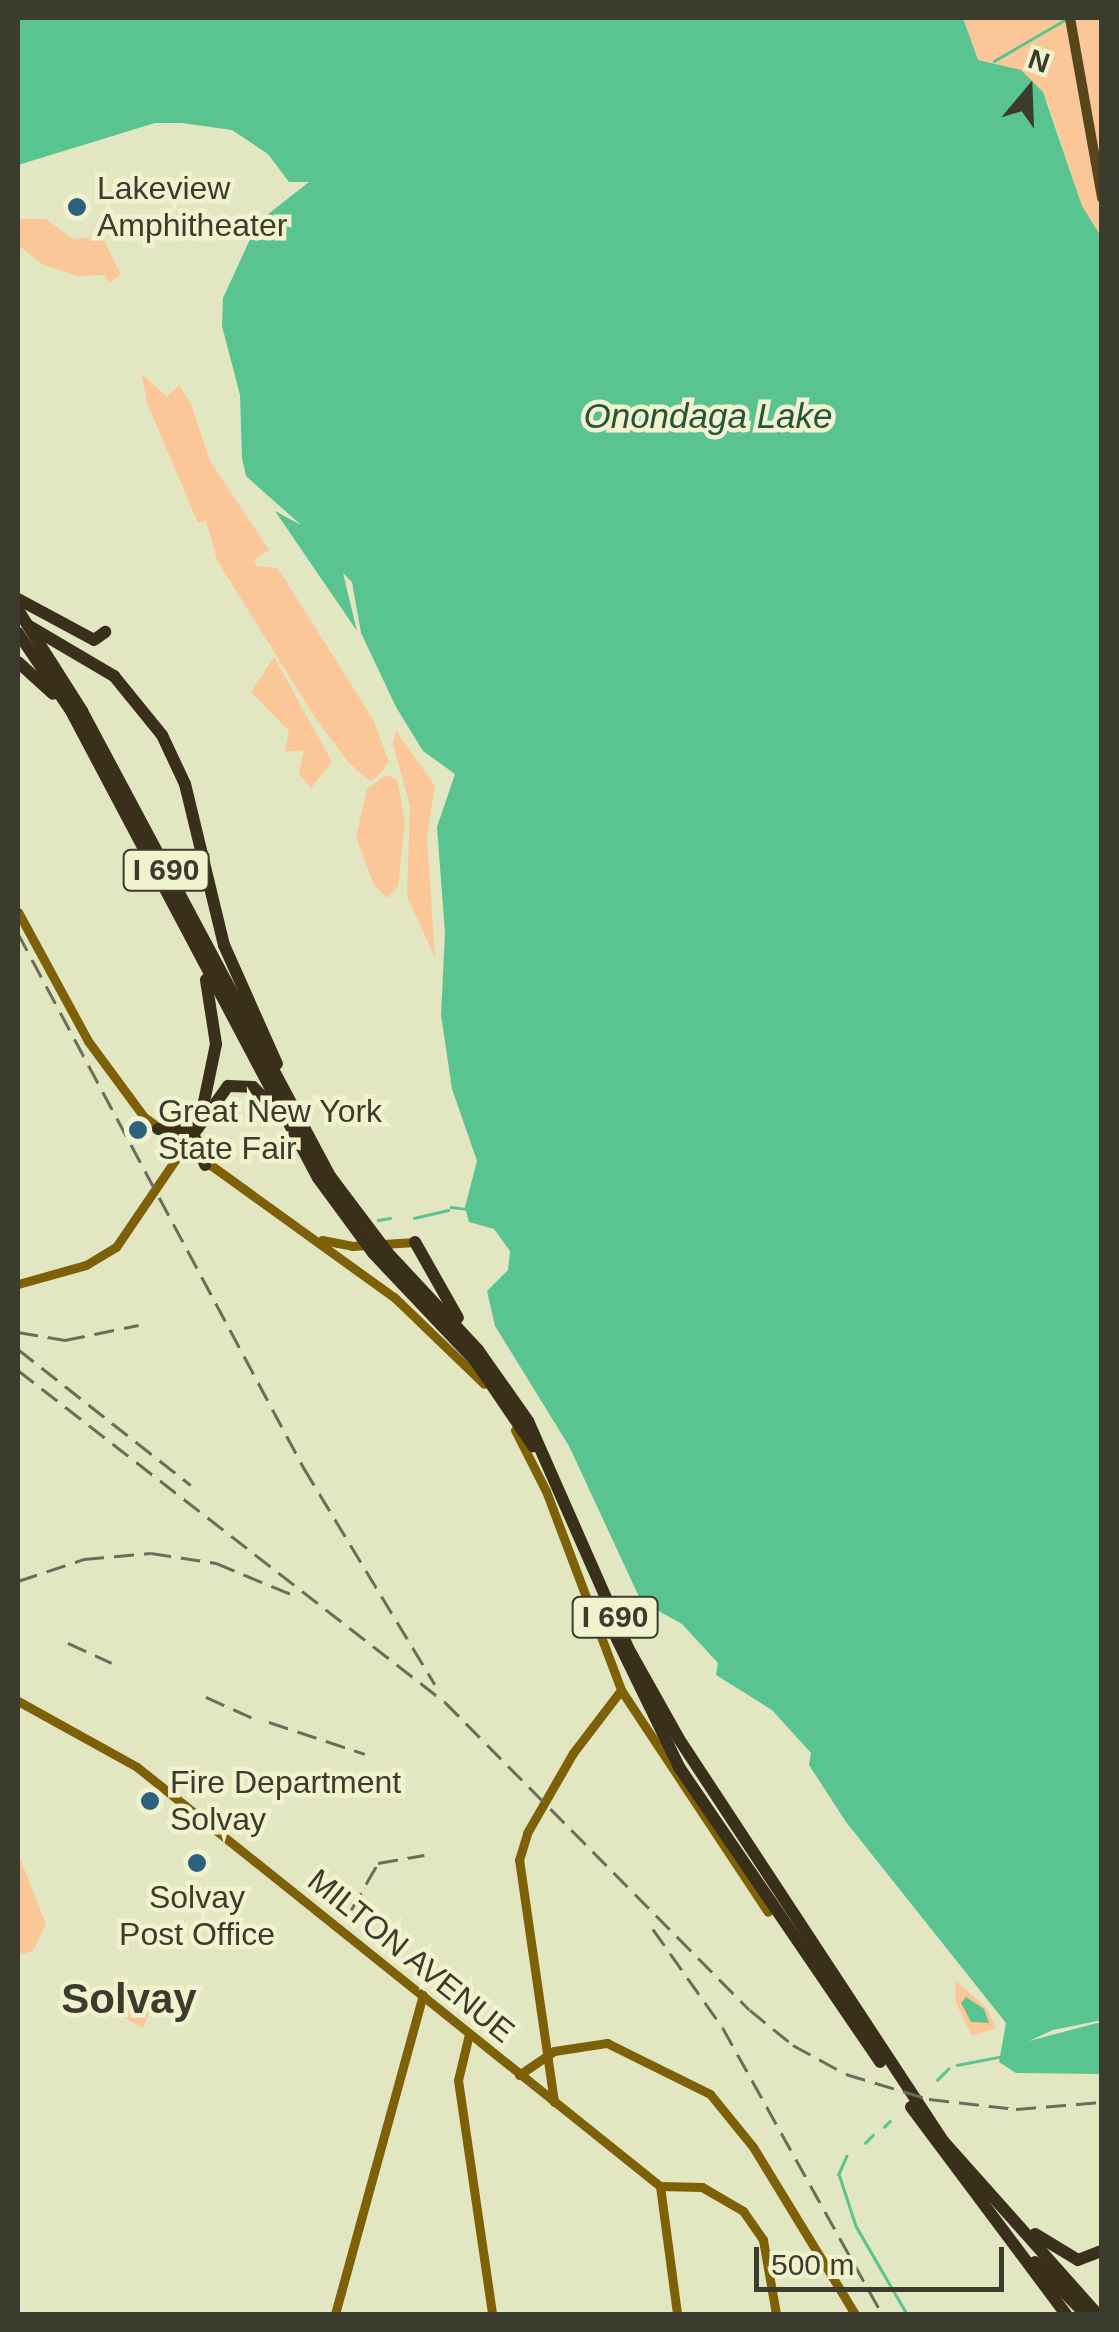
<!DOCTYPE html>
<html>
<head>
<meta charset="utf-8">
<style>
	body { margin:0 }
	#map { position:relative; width:1119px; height:2332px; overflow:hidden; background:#e2e6c1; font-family:Arial,sans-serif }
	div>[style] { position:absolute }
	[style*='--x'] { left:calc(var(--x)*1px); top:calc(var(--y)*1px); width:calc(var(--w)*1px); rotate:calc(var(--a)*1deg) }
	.green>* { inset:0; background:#fcc798 }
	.water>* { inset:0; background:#5ac491 }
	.stream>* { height:2.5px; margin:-1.25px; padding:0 1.25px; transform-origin:1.25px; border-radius:1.25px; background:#5ac491 }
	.secondary>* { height:9px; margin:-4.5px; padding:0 4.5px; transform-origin:4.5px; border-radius:4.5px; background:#7d6007 }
	.primary>* { height:10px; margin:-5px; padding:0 5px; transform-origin:5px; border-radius:5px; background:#57461c }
	.highway>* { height:12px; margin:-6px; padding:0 6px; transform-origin:6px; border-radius:6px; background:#392f1a }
	.rail>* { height:2.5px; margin-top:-1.25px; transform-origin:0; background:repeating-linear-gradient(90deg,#6c6d59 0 20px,transparent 0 30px) }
	.dots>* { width:28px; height:28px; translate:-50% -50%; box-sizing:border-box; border:5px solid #f0f3ce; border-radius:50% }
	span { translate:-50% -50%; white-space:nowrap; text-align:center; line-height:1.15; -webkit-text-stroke:9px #f0f3ce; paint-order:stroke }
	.shield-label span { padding:2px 8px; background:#f0f3ce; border:2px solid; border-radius:8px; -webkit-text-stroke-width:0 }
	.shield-label { font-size:30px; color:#3b3c2e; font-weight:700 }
	.poi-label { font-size:32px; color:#3b3c2e }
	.left { translate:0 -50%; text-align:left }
	.street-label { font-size:32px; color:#3b3c2e }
	.water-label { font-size:35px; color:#27523c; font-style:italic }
	.district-label { font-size:42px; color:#3b3c2e; font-weight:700 }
	.frame { position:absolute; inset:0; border:20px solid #3b3c2e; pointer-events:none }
	.north { position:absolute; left:979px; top:40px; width:100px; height:100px; -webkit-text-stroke:8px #f0f3ce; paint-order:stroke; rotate:19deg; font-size:28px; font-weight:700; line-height:40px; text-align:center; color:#3b3c2e }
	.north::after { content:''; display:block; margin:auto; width:35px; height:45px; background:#3b3c2e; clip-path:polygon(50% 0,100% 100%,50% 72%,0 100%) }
	.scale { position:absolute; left:754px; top:2247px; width:250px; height:45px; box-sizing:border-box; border:5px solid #3b3c2e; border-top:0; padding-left:12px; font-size:30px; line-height:35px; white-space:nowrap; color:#3b3c2e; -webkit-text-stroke:8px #f0f3ce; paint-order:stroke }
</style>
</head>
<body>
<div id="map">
	<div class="green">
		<div style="clip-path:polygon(963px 18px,1101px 18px,1101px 238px,1082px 206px,1048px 103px,1021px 70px,978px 60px)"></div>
		<div style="clip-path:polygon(18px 219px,46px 219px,73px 239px,102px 236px,121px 275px,110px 282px,104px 275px,77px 276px,42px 264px,18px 245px)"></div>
		<div style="clip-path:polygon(142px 374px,167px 397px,179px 385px,191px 404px,210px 461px,269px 550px,254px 560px,257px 566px,277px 568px,284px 578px,374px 721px,389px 762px,377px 777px,370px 781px,349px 763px,317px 721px,217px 560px,206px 521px,198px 523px,147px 403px)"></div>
		<div style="clip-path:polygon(274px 657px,332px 762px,311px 788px,299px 774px,304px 750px,285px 752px,289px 731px,251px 692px)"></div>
		<div style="clip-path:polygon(396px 731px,435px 786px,427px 837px,435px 958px,407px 896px,410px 806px,393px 744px)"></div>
		<div style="clip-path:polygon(386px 775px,397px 779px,405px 822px,398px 886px,387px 898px,374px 885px,356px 837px,367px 789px)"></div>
		<div style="clip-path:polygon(18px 1853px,46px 1924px,33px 1951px,18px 1955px)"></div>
		<div style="clip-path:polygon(955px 1980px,986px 2007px,996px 2028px,972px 2036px,956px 2003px)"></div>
		<div style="clip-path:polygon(125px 2003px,150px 2010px,143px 2028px,119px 2015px)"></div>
	</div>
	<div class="water">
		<div style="clip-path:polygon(18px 18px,963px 18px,978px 60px,1021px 70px,1043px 92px,1082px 206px,1102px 238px,1102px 2020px,1053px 2030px,1029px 2041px,1101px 2022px,1101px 2074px,1016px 2073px,999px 2062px,1006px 2023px,846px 1822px,809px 1765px,811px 1753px,772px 1710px,716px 1675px,718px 1663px,682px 1624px,641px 1601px,569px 1446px,495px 1326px,487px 1291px,508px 1270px,510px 1251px,494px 1229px,469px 1222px,465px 1207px,477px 1161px,452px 1089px,441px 1015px,445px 933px,437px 827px,455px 774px,423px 751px,396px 707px,361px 633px,352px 582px,343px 573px,357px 631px,275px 511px,301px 525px,246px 476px,242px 458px,240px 395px,222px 326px,223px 298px,258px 222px,309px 182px,289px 182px,268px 154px,232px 130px,182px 123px,155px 123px,18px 165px)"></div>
		<div style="clip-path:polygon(966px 1997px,984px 2009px,989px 2023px,971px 2022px,961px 2003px)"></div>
	</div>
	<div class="stream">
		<div style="--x:994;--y:61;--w:86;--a:-30.2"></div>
		<div style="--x:451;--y:1207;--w:17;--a:7"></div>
		<div style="--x:414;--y:1218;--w:35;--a:-13"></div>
		<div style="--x:378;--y:1220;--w:12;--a:-9"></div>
		<div style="--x:957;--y:2065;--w:42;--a:-11"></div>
		<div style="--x:937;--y:2080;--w:16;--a:-45"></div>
		<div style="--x:884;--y:2127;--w:8;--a:-45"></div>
		<div style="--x:865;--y:2143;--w:11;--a:-45"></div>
		<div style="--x:847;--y:2156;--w:20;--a:114"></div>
		<div style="--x:839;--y:2174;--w:55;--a:71.9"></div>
		<div style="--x:856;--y:2226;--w:102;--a:59.9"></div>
	</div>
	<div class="secondary">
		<div style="--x:18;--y:912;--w:147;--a:61.5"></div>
		<div style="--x:88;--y:1041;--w:94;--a:53.6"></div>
		<div style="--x:144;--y:1117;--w:308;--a:35.8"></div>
		<div style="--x:394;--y:1297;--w:125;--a:44"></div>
		<div style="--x:322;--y:1240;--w:31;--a:11"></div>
		<div style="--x:352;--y:1246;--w:63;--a:-3.6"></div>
		<div style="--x:18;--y:1284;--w:71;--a:-15.6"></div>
		<div style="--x:86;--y:1265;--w:35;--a:-31"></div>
		<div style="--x:116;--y:1247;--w:117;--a:-55.8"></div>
		<div style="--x:515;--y:1430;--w:68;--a:63.1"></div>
		<div style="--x:546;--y:1491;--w:213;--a:69.3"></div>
		<div style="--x:621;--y:1690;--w:266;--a:56.5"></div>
		<div style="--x:18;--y:1701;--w:136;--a:29"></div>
		<div style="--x:137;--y:1767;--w:670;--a:38.7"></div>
		<div style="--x:660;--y:2186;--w:42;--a:1.4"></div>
		<div style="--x:702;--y:2187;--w:48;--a:30.3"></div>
		<div style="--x:743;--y:2211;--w:35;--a:55"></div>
		<div style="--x:763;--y:2240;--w:75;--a:80"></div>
		<div style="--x:469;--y:2034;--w:47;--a:103.4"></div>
		<div style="--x:458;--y:2080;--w:236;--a:81.7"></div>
		<div style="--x:519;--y:2075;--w:42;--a:-34.4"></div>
		<div style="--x:554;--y:2051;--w:54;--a:-8.6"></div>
		<div style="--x:607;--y:2043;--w:115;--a:26.3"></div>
		<div style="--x:710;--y:2094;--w:68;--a:50.9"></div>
		<div style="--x:753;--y:2147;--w:196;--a:58.6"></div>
		<div style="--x:554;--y:2102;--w:245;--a:-98.2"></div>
		<div style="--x:519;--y:1860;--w:28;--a:-73"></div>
		<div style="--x:527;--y:1833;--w:92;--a:-60.1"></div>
		<div style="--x:573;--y:1753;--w:79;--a:-52.7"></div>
		<div style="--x:660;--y:2186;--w:129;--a:82.4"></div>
		<div style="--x:335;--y:2314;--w:331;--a:-74.6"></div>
	</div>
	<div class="primary">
		<div style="--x:1070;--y:18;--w:183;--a:79.9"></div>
	</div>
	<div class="highway">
		<div style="--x:18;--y:599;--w:86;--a:28.3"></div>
		<div style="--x:94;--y:640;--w:14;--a:-36"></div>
		<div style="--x:18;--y:610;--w:120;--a:57.6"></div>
		<div style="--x:82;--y:711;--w:527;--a:61.93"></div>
		<div style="--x:330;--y:1176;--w:95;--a:53.1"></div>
		<div style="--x:387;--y:1252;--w:134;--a:47.1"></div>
		<div style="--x:478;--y:1350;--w:87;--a:54.8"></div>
		<div style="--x:528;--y:1421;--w:248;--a:66.2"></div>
		<div style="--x:628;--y:1648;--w:104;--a:60.7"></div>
		<div style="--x:679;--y:1739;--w:482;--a:56.7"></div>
		<div style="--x:944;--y:2142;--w:230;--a:48.3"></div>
		<div style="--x:29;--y:626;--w:99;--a:30.5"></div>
		<div style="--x:114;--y:676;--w:76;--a:50.9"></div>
		<div style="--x:162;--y:735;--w:54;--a:64.9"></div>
		<div style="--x:185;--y:784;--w:166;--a:76.4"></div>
		<div style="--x:224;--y:945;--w:130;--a:66"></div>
		<div style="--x:18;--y:633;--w:94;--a:55.8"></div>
		<div style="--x:71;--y:711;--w:528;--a:62.13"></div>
		<div style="--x:318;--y:1178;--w:93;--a:53.7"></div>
		<div style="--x:373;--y:1253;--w:150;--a:46.6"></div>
		<div style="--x:476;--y:1362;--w:102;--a:55.8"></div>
		<div style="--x:18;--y:662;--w:47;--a:42.4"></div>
		<div style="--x:204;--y:1102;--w:59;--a:-78.3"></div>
		<div style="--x:216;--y:1044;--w:65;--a:-98.9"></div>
		<div style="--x:158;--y:1129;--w:22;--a:5"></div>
		<div style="--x:180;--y:1131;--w:25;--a:-40"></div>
		<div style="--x:194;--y:1136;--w:31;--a:69"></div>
		<div style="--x:182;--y:1150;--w:79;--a:-54.3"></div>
		<div style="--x:228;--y:1086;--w:25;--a:2"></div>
		<div style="--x:253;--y:1087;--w:25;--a:45"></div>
		<div style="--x:415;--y:1242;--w:87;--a:60.5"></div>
		<div style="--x:599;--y:1602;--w:183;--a:64.1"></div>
		<div style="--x:679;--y:1767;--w:357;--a:55.7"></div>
		<div style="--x:911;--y:2107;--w:259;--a:53.2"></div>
		<div style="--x:1035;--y:2234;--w:50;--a:31.2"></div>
		<div style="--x:1078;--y:2260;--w:26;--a:-21"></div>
		<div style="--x:1035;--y:2262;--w:72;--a:46.1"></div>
	</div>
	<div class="rail">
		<div style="--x:18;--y:933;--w:607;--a:61.87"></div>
		<div style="--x:304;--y:1468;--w:253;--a:58.8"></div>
		<div style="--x:18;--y:1304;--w:1;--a:-45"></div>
		<div style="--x:18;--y:1332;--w:48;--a:9.7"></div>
		<div style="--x:65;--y:1340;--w:75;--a:-11.6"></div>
		<div style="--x:18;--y:1349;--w:220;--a:38.2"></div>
		<div style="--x:18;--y:1370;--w:541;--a:37.87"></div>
		<div style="--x:445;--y:1702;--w:433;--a:45.3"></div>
		<div style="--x:750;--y:2010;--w:55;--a:39.1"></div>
		<div style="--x:793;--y:2045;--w:60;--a:28.7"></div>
		<div style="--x:846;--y:2074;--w:87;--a:16.8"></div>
		<div style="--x:929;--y:2099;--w:88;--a:6.6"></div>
		<div style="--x:1016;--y:2109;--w:86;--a:-4.7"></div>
		<div style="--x:18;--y:1581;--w:70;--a:-18.4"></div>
		<div style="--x:84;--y:1559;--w:67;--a:-5.1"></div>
		<div style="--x:151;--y:1553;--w:66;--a:8.7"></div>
		<div style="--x:216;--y:1563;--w:81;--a:22.5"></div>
		<div style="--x:68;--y:1643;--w:48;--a:24.4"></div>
		<div style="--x:206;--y:1697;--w:51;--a:24.1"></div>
		<div style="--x:269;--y:1722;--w:101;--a:18.4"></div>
		<div style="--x:351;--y:1910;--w:54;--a:-60.1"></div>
		<div style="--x:378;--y:1863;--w:47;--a:-9.9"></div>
		<div style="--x:653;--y:1929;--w:121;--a:54.7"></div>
		<div style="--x:723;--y:2028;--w:327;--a:60.9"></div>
	</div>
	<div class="dots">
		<div style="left:77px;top:207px;background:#2c627d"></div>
		<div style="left:138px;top:1130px;background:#2c627d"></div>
		<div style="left:150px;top:1801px;background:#2c627d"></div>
		<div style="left:197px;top:1863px;background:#2c627d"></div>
	</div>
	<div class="shield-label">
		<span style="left:166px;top:870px">I 690</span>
		<span style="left:615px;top:1617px">I 690</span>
	</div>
	<div class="poi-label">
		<span class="left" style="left:97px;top:207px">Lakeview<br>Amphitheater</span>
		<span class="left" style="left:158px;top:1130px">Great New York<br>State Fair</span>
		<span class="left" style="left:170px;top:1801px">Fire Department<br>Solvay</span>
		<span style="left:197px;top:1916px">Solvay<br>Post Office</span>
	</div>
	<div class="street-label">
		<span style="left:411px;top:1956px;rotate:39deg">MILTON AVENUE</span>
	</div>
	<div class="water-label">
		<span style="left:708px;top:416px">Onondaga Lake</span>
	</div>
	<div class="district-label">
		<span style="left:129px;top:1999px">Solvay</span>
	</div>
	<div class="frame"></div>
	<div class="north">N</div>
	<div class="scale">500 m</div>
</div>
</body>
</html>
